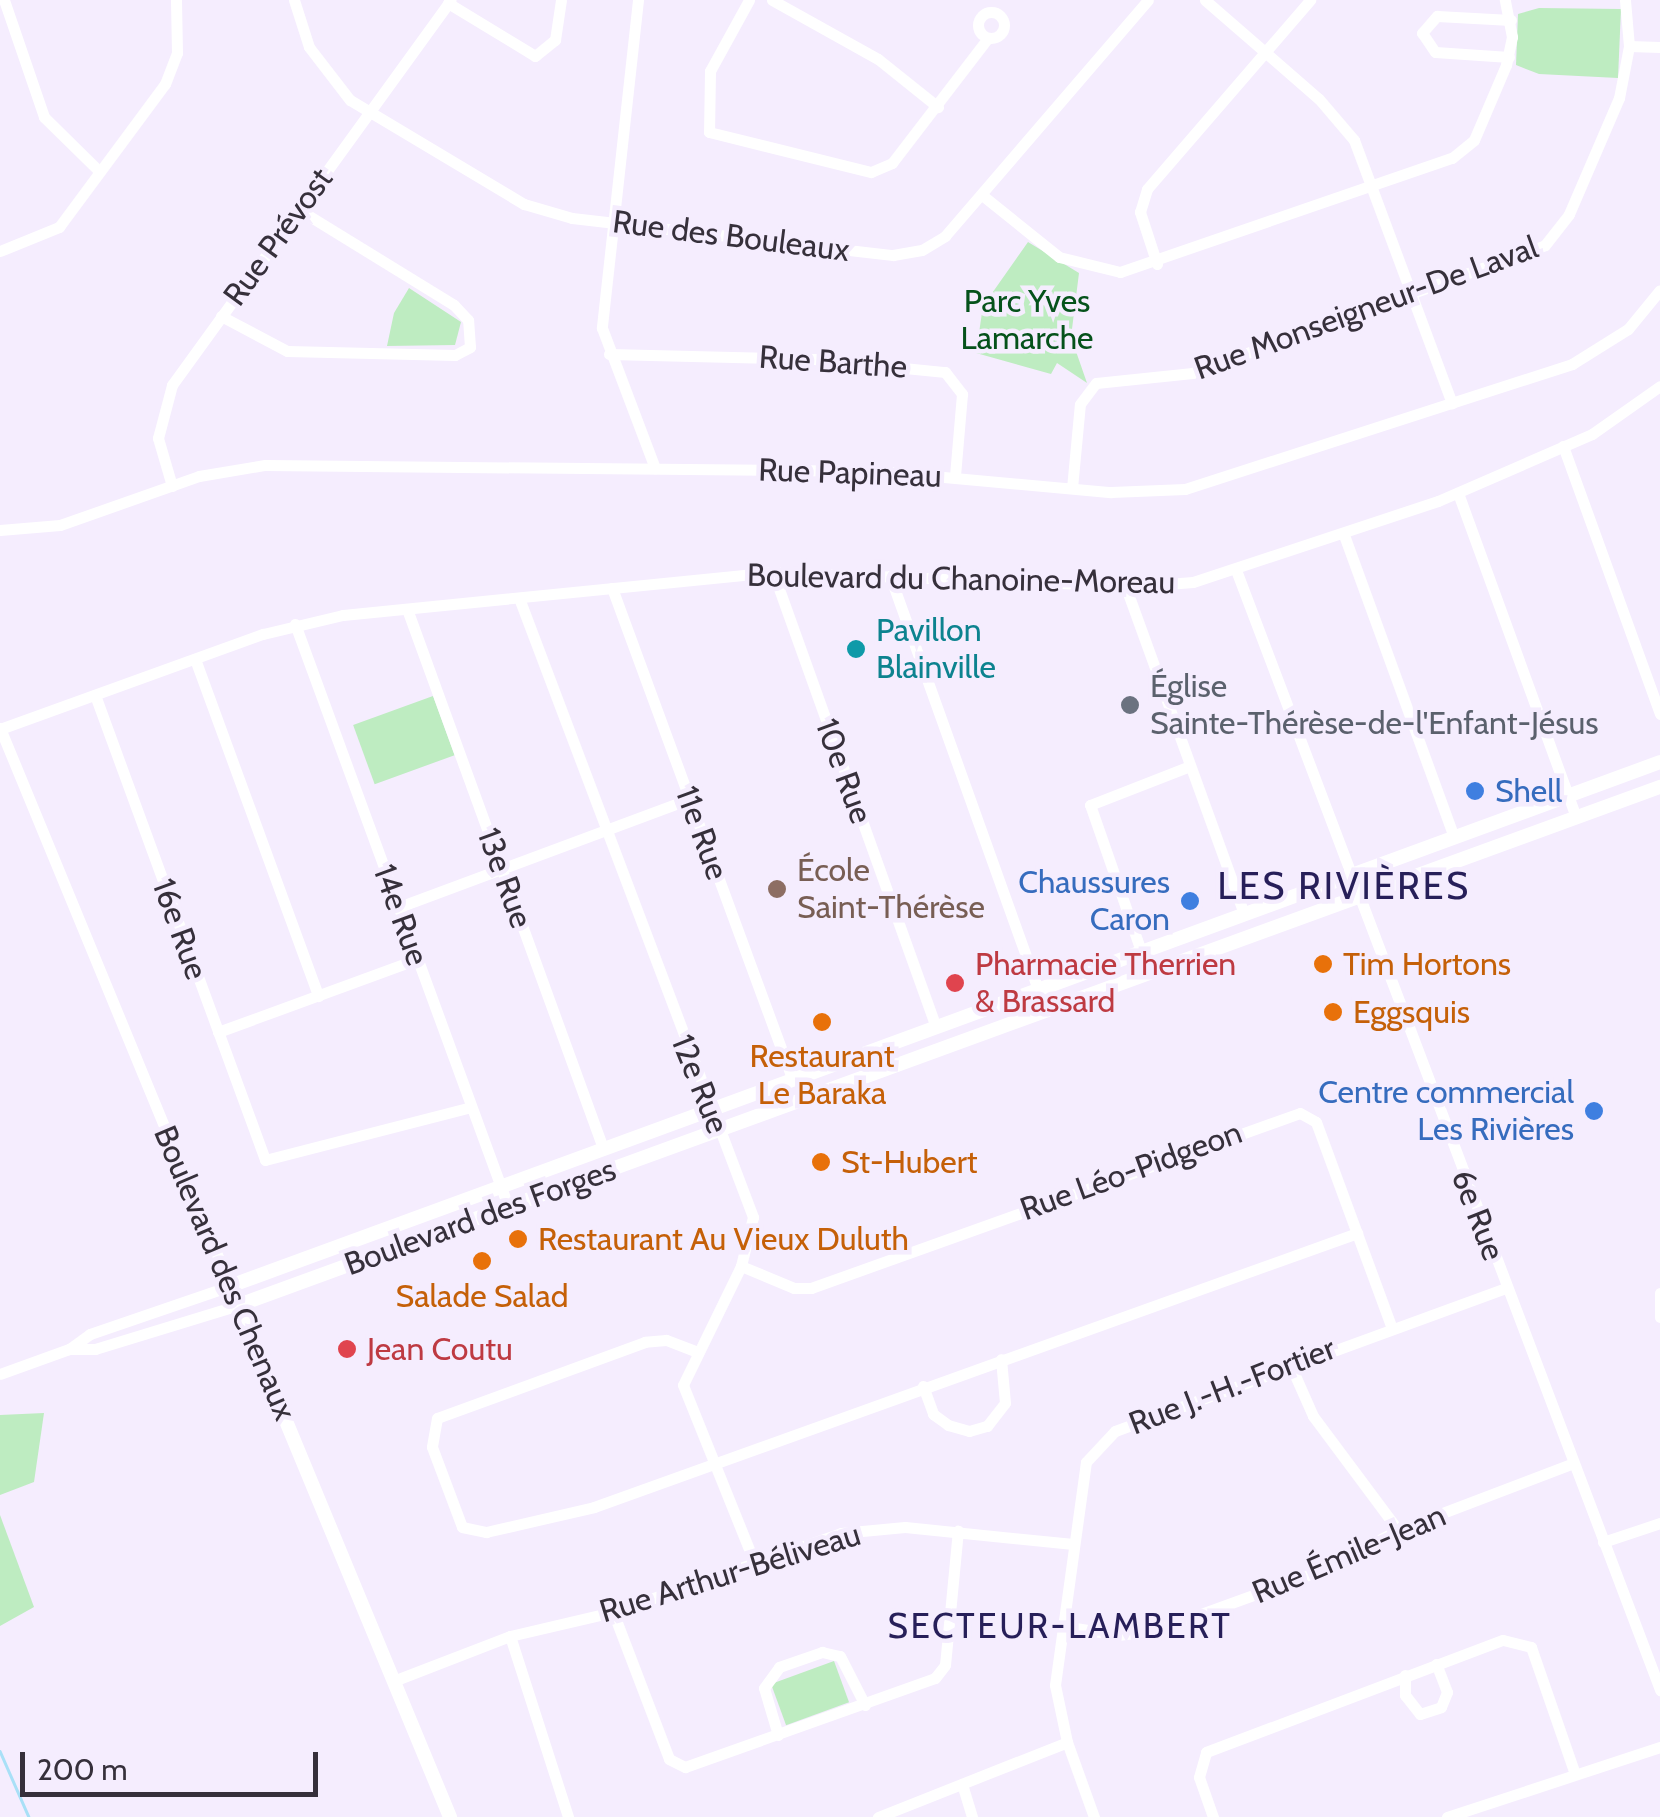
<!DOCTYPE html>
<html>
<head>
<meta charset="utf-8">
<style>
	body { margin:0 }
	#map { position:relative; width:1660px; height:1817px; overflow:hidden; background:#f5edfe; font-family:Cabin,sans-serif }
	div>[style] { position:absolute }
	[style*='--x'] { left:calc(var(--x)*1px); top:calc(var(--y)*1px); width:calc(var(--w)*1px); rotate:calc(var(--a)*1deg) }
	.green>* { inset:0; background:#beecc1; transform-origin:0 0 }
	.stream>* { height:2.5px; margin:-1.25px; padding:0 1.25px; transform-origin:1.25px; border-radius:1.25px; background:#a9e0f7 }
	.minor>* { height:11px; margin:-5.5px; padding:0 5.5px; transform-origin:5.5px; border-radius:5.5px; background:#fff }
	.minor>.ring { margin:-5.5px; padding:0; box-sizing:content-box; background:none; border:11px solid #fff; border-radius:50% }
	.major>* { height:14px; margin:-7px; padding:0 7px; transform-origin:7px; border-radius:7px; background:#fff }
	.dots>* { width:28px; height:28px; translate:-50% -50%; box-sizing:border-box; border:5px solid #f5edfe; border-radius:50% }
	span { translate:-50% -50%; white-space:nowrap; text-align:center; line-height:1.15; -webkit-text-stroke:9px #f5edfe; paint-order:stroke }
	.street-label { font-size:32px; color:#36303b }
	.park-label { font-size:32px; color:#05521b }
	.culture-label { font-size:32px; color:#0d838f }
	.left { translate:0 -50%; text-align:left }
	.worship-label { font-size:32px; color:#5b616d }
	.shop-label { font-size:32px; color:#366cbe }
	.right { translate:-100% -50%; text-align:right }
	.education-label { font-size:32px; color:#785e54 }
	.food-label { font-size:32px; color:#c56008 }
	.health-label { font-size:32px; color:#be3a42 }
	.neighbourhood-label { font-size:35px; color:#271f59; letter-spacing:2.5px }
	.quarter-label { font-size:38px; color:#271f59; letter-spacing:2.5px }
	.scale { position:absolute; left:20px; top:1752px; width:298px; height:45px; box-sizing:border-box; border:5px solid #36303b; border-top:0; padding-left:12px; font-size:30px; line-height:35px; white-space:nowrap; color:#36303b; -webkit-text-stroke:8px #f5edfe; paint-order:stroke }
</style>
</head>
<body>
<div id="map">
	<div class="green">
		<div style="clip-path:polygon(1539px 8px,1621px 9px,1618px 78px,1539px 74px,1516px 65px,1518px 14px)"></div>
		<div style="clip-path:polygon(1028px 242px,1079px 273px,1071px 337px,1087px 383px,1057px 363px,1051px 374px,976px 353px,983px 306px)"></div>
		<div style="clip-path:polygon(409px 288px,461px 322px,455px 345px,387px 346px,394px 313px)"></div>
		<div style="left:433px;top:696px;width:63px;height:85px;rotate:70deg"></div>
		<div style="clip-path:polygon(44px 1413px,34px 1482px,0 1495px,0 1415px)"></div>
		<div style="clip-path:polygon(0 1515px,34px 1607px,0 1626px)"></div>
		<div style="left:834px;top:1661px;width:44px;height:67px;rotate:70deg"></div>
	</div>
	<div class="stream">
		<div style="--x:0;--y:1751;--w:72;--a:66.3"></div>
	</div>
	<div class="minor">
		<div style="--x:4;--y:0;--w:124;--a:71.1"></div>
		<div style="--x:44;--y:117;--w:78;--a:44.5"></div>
		<div style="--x:294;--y:0;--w:49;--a:72.3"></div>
		<div style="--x:309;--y:47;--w:67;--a:52.3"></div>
		<div style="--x:350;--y:100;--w:203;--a:30.9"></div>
		<div style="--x:524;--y:204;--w:50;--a:16.3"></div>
		<div style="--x:572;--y:218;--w:323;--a:6.6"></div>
		<div style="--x:893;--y:255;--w:29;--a:-10"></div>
		<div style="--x:922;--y:250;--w:27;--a:-31"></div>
		<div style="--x:945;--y:236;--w:311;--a:-49.3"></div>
		<div style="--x:638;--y:0;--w:330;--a:96.3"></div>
		<div style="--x:602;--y:328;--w:150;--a:69.3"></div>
		<div style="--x:749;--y:0;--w:81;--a:118.8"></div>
		<div style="--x:710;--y:71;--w:61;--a:90.9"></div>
		<div style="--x:709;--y:132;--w:167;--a:13.9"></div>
		<div style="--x:871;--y:172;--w:23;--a:-23"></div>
		<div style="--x:892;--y:163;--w:156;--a:-52.5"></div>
		<div style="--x:772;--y:0;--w:121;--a:29.1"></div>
		<div style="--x:878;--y:59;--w:77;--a:38.7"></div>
		<div style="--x:1205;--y:0;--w:151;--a:41"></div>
		<div style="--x:1319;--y:99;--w:54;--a:49.5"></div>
		<div style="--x:1354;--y:140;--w:281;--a:69.6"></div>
		<div style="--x:448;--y:3;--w:102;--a:31.3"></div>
		<div style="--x:535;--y:56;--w:26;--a:-39"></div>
		<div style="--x:555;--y:40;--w:40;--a:-81.5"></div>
		<div class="ring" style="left:978px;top:12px;width:15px;height:15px"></div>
		<div style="--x:1629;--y:46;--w:31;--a:2"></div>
		<div style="--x:1509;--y:57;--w:74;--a:-176.1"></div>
		<div style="--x:1435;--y:52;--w:23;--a:-124"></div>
		<div style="--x:1422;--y:33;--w:23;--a:-49"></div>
		<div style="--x:1437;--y:16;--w:74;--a:3.1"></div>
		<div style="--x:982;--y:195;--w:99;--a:38.8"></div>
		<div style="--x:1059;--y:257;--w:63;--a:13.8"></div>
		<div style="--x:1120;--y:272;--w:351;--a:-19"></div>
		<div style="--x:1452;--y:158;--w:28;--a:-39"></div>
		<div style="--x:1474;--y:140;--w:82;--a:-66.9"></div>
		<div style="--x:1506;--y:65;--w:29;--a:-78"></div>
		<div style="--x:1512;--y:37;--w:38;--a:-101"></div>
		<div style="--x:0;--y:251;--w:64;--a:-22.1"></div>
		<div style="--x:59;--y:227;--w:178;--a:-53.5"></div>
		<div style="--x:165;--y:84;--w:33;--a:-69"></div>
		<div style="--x:177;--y:53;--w:53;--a:-91.1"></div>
		<div style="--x:1157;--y:264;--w:55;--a:-108.1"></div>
		<div style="--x:1140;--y:212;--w:24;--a:-73"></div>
		<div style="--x:1147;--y:189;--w:250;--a:-49.2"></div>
		<div style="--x:221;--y:316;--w:75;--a:27.9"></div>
		<div style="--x:287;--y:351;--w:168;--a:1.4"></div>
		<div style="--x:455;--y:355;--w:17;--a:-28"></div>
		<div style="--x:470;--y:347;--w:27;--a:-94"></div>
		<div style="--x:468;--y:320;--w:21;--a:-133"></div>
		<div style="--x:454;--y:305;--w:183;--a:-148.4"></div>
		<div style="--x:609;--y:354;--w:205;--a:1.4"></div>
		<div style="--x:814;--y:359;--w:132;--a:5.7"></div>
		<div style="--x:945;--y:372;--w:28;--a:52"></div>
		<div style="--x:962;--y:394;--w:82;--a:94.9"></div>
		<div style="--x:1563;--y:446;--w:285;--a:70.1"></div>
		<div style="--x:172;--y:486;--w:50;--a:-106.3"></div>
		<div style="--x:158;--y:438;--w:55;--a:-75.2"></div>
		<div style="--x:172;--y:385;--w:475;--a:-54.1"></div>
		<div style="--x:1072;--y:488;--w:84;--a:-84.6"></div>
		<div style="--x:1080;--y:404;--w:26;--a:-53"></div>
		<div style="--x:1096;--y:383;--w:97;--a:-5.9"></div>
		<div style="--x:1192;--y:373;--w:375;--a:-19.9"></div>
		<div style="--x:1545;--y:245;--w:39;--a:-52"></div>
		<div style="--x:1569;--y:214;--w:126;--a:-66.7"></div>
		<div style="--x:1619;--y:98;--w:53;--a:-79.1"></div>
		<div style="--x:1629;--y:46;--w:46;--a:-95"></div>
		<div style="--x:1458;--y:493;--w:345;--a:70"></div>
		<div style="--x:0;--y:530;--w:60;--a:-4.8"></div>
		<div style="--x:60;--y:525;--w:147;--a:-19.4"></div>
		<div style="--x:199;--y:476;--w:67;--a:-9.5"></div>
		<div style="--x:265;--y:465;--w:613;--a:0.56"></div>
		<div style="--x:878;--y:471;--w:234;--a:5.2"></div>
		<div style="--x:1111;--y:492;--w:74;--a:-2.3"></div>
		<div style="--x:1185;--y:489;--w:407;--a:-17.9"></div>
		<div style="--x:1572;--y:364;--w:66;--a:-32"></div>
		<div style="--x:1628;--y:329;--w:50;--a:-50.6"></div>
		<div style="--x:1344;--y:535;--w:321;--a:70"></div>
		<div style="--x:1236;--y:570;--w:1198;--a:69.26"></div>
		<div style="--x:773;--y:572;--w:482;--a:70.3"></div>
		<div style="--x:890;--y:576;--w:439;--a:70.3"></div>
		<div style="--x:1125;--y:585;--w:350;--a:70.1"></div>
		<div style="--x:612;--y:588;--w:522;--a:69.83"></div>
		<div style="--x:519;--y:598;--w:662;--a:69.29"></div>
		<div style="--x:753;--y:1217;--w:50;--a:103.8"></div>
		<div style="--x:741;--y:1266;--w:132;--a:116"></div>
		<div style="--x:683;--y:1385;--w:191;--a:68.1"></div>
		<div style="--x:407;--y:609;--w:574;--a:70.02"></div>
		<div style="--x:295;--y:624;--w:620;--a:69.9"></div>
		<div style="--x:195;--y:659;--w:359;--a:69.9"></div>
		<div style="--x:95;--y:695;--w:495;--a:69.9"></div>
		<div style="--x:265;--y:1160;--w:213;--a:-14.4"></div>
		<div style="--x:0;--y:728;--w:604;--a:67.6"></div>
		<div style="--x:230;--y:1286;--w:148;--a:161.1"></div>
		<div style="--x:90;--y:1334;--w:26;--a:144"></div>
		<div style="--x:69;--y:1349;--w:73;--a:160.1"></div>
		<div style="--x:0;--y:729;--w:280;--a:-19.9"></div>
		<div style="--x:263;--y:634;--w:82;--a:-13.4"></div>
		<div style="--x:343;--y:615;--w:432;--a:-5.7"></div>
		<div style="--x:773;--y:572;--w:369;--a:2.2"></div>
		<div style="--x:1142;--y:586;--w:51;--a:-4.5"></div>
		<div style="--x:1193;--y:582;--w:258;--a:-18.3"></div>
		<div style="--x:1438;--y:501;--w:168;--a:-23.5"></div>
		<div style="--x:1592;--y:434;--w:83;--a:-35.2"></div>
		<div style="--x:399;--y:907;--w:310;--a:-20.4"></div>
		<div style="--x:1149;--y:974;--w:179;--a:-109.2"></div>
		<div style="--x:1090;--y:805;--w:107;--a:-21.3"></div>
		<div style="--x:218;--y:1032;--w:212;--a:-20.1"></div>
		<div style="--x:741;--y:1266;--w:57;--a:22.5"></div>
		<div style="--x:794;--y:1288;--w:17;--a:0"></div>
		<div style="--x:811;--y:1288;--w:519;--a:-19.69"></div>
		<div style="--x:1300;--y:1113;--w:18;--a:29"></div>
		<div style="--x:1316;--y:1122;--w:217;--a:69.8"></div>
		<div style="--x:1660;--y:1293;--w:24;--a:90"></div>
		<div style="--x:69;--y:1349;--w:26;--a:0"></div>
		<div style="--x:95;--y:1349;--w:147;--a:-17"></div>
		<div style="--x:695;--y:1351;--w:31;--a:-159"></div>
		<div style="--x:666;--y:1340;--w:21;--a:175"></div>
		<div style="--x:645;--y:1342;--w:221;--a:159.9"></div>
		<div style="--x:437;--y:1418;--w:29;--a:100"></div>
		<div style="--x:432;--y:1447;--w:85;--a:69.4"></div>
		<div style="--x:462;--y:1527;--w:25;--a:12"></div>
		<div style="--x:486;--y:1532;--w:111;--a:-13"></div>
		<div style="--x:594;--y:1507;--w:811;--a:-19.75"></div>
		<div style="--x:1290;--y:1364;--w:57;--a:66.1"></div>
		<div style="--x:1313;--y:1416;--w:142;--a:53.3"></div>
		<div style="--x:923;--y:1386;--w:30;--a:70"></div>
		<div style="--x:933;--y:1414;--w:19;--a:36"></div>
		<div style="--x:948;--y:1425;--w:22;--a:16"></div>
		<div style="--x:969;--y:1431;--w:19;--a:-16"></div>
		<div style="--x:987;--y:1426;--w:29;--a:-52"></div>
		<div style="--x:1005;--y:1403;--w:44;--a:-95.2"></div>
		<div style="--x:1603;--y:1542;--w:60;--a:-18.4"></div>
		<div style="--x:613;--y:1612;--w:157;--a:69.1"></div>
		<div style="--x:669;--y:1759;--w:18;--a:27"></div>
		<div style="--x:685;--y:1767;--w:265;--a:-19.6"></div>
		<div style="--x:935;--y:1678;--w:16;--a:-52"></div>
		<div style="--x:945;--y:1665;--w:135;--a:-84.5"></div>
		<div style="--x:1063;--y:1626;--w:56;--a:9.3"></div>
		<div style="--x:1118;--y:1635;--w:39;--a:-7"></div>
		<div style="--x:1157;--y:1630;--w:176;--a:-20"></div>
		<div style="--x:1322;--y:1570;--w:86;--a:-27.8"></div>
		<div style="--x:1398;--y:1530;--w:187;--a:-20.9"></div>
		<div style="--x:510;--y:1636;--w:190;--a:72.2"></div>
		<div style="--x:1405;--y:1675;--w:20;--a:90"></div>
		<div style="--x:1405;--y:1695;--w:24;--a:52"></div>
		<div style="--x:1420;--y:1714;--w:22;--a:-18"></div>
		<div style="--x:1441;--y:1707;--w:16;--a:-68"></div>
		<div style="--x:1447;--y:1692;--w:30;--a:-111"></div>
		<div style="--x:396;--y:1680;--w:122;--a:-21.1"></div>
		<div style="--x:510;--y:1636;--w:106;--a:-13.1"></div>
		<div style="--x:613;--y:1612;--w:241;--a:-19.1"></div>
		<div style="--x:841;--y:1533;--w:64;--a:-5.4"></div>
		<div style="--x:905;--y:1527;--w:169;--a:5.8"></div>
		<div style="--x:778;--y:1735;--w:49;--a:-106.6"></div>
		<div style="--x:764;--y:1688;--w:26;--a:-54"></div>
		<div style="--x:779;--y:1667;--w:46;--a:-19.2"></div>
		<div style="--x:822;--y:1652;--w:18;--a:13"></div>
		<div style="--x:840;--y:1656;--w:55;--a:63"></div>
		<div style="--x:962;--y:1784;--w:34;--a:73"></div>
		<div style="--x:878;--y:1817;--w:203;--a:-21.6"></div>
		<div style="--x:1094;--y:1817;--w:80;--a:-109.8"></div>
		<div style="--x:1067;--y:1742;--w:58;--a:-101.9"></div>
		<div style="--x:1055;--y:1685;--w:225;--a:-82.1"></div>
		<div style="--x:1086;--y:1462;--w:42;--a:-46.9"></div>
		<div style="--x:1115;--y:1431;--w:415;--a:-20.1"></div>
		<div style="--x:1213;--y:1817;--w:42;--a:-109.3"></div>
		<div style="--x:1199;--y:1777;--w:26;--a:-74"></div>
		<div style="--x:1206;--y:1752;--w:317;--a:-20.7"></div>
		<div style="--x:1503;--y:1640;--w:29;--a:14"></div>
		<div style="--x:1531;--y:1647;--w:134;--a:70.9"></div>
		<div style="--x:1447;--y:1817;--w:224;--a:-18.2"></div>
	</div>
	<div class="major">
		<div style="--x:236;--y:1306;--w:1516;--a:-20.03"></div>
		<div style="--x:450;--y:1817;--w:575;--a:-112.5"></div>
		<div style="--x:230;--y:1286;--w:1523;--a:-20.12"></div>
	</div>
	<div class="dots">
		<div style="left:856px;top:649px;background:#0f9aa8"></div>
		<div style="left:1130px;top:705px;background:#6b7280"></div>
		<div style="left:1475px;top:791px;background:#3f7fe0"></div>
		<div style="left:777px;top:889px;background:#8d6e63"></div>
		<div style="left:1190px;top:901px;background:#3f7fe0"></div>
		<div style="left:1323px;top:964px;background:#e8710a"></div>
		<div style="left:955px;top:983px;background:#e0444e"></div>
		<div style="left:1333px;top:1012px;background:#e8710a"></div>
		<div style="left:822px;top:1022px;background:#e8710a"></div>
		<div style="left:1594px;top:1111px;background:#3f7fe0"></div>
		<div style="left:821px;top:1162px;background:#e8710a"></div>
		<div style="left:518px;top:1239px;background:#e8710a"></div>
		<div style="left:482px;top:1261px;background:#e8710a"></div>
		<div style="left:347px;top:1349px;background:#e0444e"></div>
	</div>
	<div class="street-label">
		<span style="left:731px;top:236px;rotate:7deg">Rue des Bouleaux</span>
		<span style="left:278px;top:237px;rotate:-54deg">Rue Prévost</span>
		<span style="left:1366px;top:308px;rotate:-20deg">Rue Monseigneur-De Laval</span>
		<span style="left:833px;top:362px;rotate:4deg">Rue Barthe</span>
		<span style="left:850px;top:473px;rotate:2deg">Rue Papineau</span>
		<span style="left:961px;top:579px;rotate:1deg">Boulevard du Chanoine-Moreau</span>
		<span style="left:844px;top:771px;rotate:70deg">10e Rue</span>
		<span style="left:702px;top:833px;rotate:70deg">11e Rue</span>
		<span style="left:505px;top:878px;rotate:70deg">13e Rue</span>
		<span style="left:401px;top:915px;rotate:70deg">14e Rue</span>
		<span style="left:180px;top:929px;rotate:70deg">16e Rue</span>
		<span style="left:700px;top:1084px;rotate:68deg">12e Rue</span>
		<span style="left:1131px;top:1171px;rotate:-20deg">Rue Léo-Pidgeon</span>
		<span style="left:1478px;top:1215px;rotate:69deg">6e Rue</span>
		<span style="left:480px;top:1217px;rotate:-20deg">Boulevard des Forges</span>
		<span style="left:225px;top:1273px;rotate:67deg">Boulevard des Chenaux</span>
		<span style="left:1232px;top:1386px;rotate:-21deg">Rue J.-H.-Fortier</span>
		<span style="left:1349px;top:1554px;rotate:-23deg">Rue Émile-Jean</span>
		<span style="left:730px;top:1573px;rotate:-17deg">Rue Arthur-Béliveau</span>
	</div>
	<div class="park-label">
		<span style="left:1027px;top:320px">Parc Yves<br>Lamarche</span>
	</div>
	<div class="culture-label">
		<span class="left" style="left:876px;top:649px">Pavillon<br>Blainville</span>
	</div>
	<div class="worship-label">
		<span class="left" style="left:1150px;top:705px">Église<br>Sainte-Thérèse-de-l'Enfant-Jésus</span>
	</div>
	<div class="shop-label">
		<span class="left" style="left:1495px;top:791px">Shell</span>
		<span class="right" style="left:1170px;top:901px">Chaussures<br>Caron</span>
		<span class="right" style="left:1574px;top:1111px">Centre commercial<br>Les Rivières</span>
	</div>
	<div class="education-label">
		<span class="left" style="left:797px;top:889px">École<br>Saint-Thérèse</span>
	</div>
	<div class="food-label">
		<span class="left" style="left:1343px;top:964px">Tim Hortons</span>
		<span class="left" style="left:1353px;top:1012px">Eggsquis</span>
		<span style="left:822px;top:1075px">Restaurant<br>Le Baraka</span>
		<span class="left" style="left:841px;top:1162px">St-Hubert</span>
		<span class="left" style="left:538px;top:1239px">Restaurant Au Vieux Duluth</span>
		<span style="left:482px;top:1296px">Salade Salad</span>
	</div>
	<div class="health-label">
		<span class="left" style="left:975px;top:983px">Pharmacie Therrien<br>&amp; Brassard</span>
		<span class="left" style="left:367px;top:1349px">Jean Coutu</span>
	</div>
	<div class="neighbourhood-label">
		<span style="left:1060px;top:1626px">SECTEUR-LAMBERT</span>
	</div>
	<div class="quarter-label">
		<span style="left:1344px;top:886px">LES RIVIÈRES</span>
	</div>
	<div class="scale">200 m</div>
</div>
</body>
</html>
